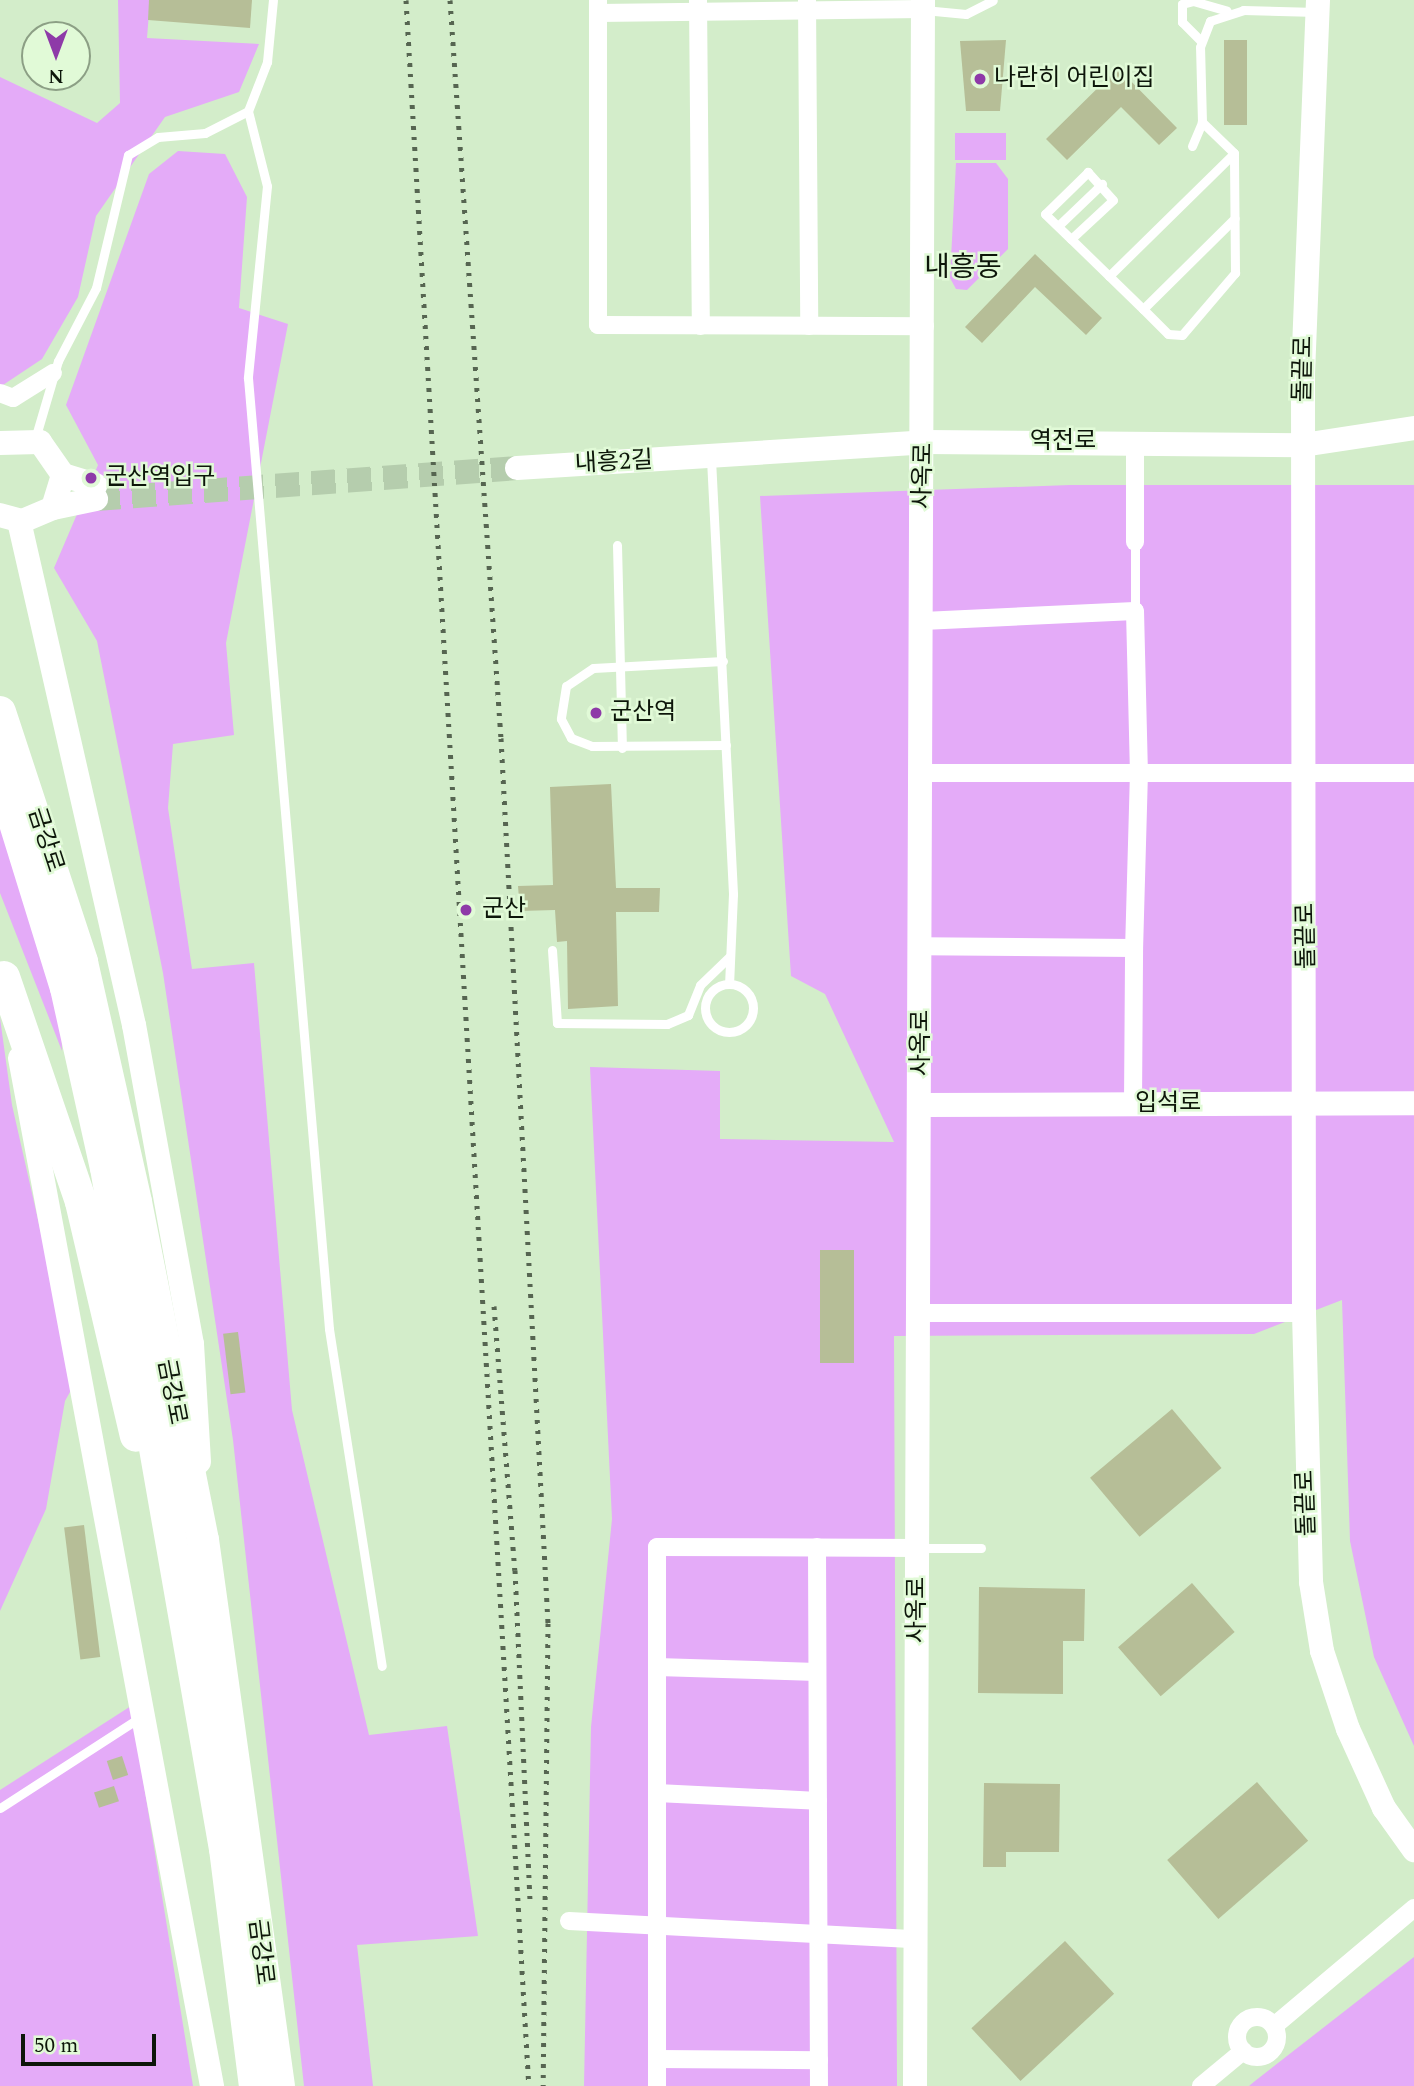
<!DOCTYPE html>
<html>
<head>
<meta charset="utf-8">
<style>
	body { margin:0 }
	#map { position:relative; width:1414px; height:2086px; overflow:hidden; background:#d3edca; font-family:Spectral,"Noto Sans KR",serif }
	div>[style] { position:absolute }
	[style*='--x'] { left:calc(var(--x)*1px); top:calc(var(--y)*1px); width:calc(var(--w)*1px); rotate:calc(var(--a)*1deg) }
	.green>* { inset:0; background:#e4abf8; transform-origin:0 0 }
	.building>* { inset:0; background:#b6be97; transform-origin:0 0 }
	.secondary-tunnel>* { height:24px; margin-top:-12px; transform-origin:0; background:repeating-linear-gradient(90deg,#b5cdad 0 24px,transparent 0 36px) }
	.lane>* { height:9px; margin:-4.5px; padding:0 4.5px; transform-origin:4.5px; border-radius:4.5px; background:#fff }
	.lane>.ring { margin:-4.5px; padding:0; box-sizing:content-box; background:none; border:9px solid #fff; border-radius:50% }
	.street>* { height:18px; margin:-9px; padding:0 9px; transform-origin:9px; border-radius:9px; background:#fff }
	.street>.ring { margin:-9px; padding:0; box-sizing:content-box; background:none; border:18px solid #fff; border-radius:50% }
	.secondary>* { height:24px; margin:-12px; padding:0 12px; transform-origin:12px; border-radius:12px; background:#fff }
	.highway>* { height:32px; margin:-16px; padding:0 16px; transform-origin:16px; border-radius:16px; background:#fff }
	.rail>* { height:5px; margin-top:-2.5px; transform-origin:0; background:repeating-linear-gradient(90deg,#566551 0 3.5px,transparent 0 10.5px) }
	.dots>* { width:19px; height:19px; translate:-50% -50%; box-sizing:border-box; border:4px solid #e1fad7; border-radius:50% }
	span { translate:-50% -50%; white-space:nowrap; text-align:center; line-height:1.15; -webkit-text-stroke:5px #e1fad7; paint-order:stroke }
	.poi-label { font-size:24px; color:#0d160a }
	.left { translate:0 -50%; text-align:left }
	.street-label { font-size:24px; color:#0d160a }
	.quarter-label { font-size:28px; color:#0d160a }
	.north { position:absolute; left:21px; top:21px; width:70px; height:70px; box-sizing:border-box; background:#e1fad7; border:2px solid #8c9f85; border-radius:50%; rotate:180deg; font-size:19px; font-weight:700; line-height:28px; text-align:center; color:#0d160a }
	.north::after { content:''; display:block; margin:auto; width:24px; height:32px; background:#8e3aa8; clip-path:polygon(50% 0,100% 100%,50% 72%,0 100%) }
	.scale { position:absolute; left:21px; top:2034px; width:135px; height:32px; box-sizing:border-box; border:4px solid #0d160a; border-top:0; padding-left:9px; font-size:21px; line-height:24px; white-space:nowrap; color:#0d160a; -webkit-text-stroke:5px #e1fad7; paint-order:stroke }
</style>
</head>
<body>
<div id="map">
	<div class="green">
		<div style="clip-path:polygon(118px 0,150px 0,147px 38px,259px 44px,239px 92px,165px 117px,96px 216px,78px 297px,42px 359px,0 387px,0 77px,97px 123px,120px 103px)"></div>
		<div style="left:955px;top:133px;width:51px;height:27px"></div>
		<div style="clip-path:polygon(178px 151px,225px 154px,247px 197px,239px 308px,288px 324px,226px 643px,234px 735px,173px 744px,168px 808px,192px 969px,254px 963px,292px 1410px,369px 1735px,447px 1726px,478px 1936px,357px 1945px,373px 2086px,304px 2086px,233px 1440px,163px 973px,97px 641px,54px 568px,98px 465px,66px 405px,149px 174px)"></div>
		<div style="clip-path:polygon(956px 163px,996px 163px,1008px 179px,1008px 249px,967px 290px,956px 289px,950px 278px)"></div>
		<div style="clip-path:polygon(1070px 485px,1414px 485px,1414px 1746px,1374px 1657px,1350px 1541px,1342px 1300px,1254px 1334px,894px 1336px,897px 2086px,584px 2086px,591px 1727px,612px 1519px,590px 1067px,720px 1071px,720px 1139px,894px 1142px,825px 994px,791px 976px,760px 496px)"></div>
		<div style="clip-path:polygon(0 818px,61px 1011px,62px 1051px,0 893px)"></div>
		<div style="clip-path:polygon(0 1018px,12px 1105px,75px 1383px,65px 1401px,46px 1509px,0 1611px)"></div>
		<div style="clip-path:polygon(131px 1706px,193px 2086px,0 2086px,0 1790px)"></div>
		<div style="clip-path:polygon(1414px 1957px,1414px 2086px,1249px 2086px,1255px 2081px)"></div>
	</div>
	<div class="building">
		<div style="clip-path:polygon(149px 0,252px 0,250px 28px,148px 20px)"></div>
		<div style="clip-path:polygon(1006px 40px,1000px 111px,966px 111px,960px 41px)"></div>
		<div style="left:1224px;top:40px;width:23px;height:85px"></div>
		<div style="clip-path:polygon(1118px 68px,1177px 128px,1159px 145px,1121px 107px,1067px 160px,1046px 139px)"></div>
		<div style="clip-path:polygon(1035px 254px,1102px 318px,1086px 335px,1035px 287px,982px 343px,965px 327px)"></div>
		<div style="clip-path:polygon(611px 784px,616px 888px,660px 888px,659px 912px,616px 912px,618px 1006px,568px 1009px,567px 941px,557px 942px,555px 910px,520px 911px,518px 886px,553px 885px,550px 787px)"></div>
		<div style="left:820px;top:1250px;width:34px;height:113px"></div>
		<div style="left:238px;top:1332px;width:61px;height:15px;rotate:83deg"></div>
		<div style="left:1172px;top:1409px;width:77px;height:107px;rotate:50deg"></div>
		<div style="left:84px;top:1525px;width:133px;height:20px;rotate:83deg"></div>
		<div style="left:1192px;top:1583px;width:65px;height:98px;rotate:49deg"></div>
		<div style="clip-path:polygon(979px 1587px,1085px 1589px,1084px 1641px,1063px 1641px,1063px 1694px,978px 1693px)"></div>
		<div style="left:122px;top:1756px;width:20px;height:16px;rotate:72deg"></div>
		<div style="left:1257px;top:1782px;width:78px;height:119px;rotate:49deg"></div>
		<div style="clip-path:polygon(984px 1783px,1060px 1784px,1059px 1852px,1006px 1852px,1006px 1867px,983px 1867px)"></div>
		<div style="left:114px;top:1786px;width:16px;height:21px;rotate:72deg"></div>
		<div style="left:1065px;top:1941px;width:72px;height:128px;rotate:47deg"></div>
	</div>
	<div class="secondary-tunnel">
		<div style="--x:96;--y:499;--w:422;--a:-4.2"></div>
	</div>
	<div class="lane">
		<div style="--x:924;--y:10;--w:42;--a:5.4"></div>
		<div style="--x:966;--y:14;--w:30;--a:-27"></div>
		<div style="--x:1201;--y:41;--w:27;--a:-135"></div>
		<div style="--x:1182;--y:22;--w:18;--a:-90"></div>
		<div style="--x:1182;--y:4;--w:11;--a:-15"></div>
		<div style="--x:1193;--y:1;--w:35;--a:16"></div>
		<div style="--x:248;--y:111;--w:77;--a:75.8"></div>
		<div style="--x:267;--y:186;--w:193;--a:95.7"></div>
		<div style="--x:248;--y:378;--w:954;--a:85.13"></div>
		<div style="--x:329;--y:1329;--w:341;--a:81.1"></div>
		<div style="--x:1192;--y:146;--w:26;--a:-67"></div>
		<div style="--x:1202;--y:122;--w:75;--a:-91.5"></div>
		<div style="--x:1200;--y:47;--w:28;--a:-69"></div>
		<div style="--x:1210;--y:21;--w:35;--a:-18"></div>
		<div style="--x:1243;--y:10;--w:74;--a:1.5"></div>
		<div style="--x:1058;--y:226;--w:61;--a:-43.7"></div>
		<div style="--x:1071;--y:239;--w:57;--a:-42.9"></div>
		<div style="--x:1113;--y:200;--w:38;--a:-132"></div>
		<div style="--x:1088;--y:172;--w:60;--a:135.7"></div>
		<div style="--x:1045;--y:214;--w:36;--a:44"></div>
		<div style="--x:1071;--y:239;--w:100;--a:44.2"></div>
		<div style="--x:1143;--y:309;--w:35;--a:45"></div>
		<div style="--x:1168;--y:334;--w:14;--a:4"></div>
		<div style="--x:1182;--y:335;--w:82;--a:-49.5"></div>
		<div style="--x:1235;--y:273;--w:120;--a:-90.5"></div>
		<div style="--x:1234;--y:153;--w:45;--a:-135.9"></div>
		<div style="--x:1109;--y:276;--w:175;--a:-44.5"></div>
		<div style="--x:1143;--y:309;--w:129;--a:-44.7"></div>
		<div style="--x:35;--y:439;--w:81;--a:-73.6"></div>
		<div style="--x:58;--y:361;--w:82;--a:-62.5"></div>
		<div style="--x:96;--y:288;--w:137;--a:-76.5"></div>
		<div style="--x:128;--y:155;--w:35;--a:-31"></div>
		<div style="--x:158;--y:137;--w:47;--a:-4.9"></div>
		<div style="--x:205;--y:133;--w:48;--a:-27.1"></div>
		<div style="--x:248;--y:111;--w:53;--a:-68.8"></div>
		<div style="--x:267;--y:62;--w:62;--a:-84.5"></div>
		<div style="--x:711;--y:459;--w:436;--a:87.1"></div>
		<div style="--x:733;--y:894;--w:90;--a:92.5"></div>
		<div style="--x:1135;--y:542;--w:69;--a:90"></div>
		<div style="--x:617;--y:545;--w:203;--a:88.6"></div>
		<div style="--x:723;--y:661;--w:130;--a:176.9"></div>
		<div style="--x:593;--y:668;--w:32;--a:146"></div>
		<div style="--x:566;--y:686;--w:33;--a:99"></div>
		<div style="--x:561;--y:719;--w:21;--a:62"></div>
		<div style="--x:571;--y:738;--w:22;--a:21"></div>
		<div style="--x:592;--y:746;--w:134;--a:-0.4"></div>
		<div style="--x:552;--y:950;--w:73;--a:86.1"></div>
		<div style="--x:557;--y:1023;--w:110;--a:0.5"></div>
		<div style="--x:667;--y:1024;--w:23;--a:-23"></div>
		<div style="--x:688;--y:1015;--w:32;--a:-68"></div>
		<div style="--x:700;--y:985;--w:40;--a:-44"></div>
		<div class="ring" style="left:705px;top:984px;width:39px;height:39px"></div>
		<div style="--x:919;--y:1548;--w:62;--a:0"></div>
		<div style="--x:0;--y:1808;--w:169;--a:-32.9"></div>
	</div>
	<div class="street">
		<div style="--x:598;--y:0;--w:325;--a:90"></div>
		<div style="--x:598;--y:325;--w:327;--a:0.2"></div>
		<div style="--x:698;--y:0;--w:326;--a:89.5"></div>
		<div style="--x:807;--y:0;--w:326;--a:89.6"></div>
		<div style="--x:598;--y:13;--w:325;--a:-0.7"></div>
		<div style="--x:0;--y:393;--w:14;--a:21"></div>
		<div style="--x:13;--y:398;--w:47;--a:-32"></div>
		<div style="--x:1135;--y:442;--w:100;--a:90"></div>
		<div style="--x:923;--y:621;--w:212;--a:-2.7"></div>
		<div style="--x:1135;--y:611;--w:161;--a:88.6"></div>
		<div style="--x:1139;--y:772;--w:176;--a:91.6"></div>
		<div style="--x:1134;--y:948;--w:211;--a:-179.5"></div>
		<div style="--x:923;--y:773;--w:491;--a:0"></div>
		<div style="--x:1133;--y:1104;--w:156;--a:-89.6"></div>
		<div style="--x:921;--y:1313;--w:383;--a:0"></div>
		<div style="--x:817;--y:1547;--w:539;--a:89.79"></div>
		<div style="--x:657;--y:1667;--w:160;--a:1.8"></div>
		<div style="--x:657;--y:1793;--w:161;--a:2.8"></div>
		<div style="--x:569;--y:1921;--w:347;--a:3"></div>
		<div class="ring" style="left:1237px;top:2017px;width:22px;height:22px"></div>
		<div style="--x:1274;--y:2026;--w:183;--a:-40.1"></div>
		<div style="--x:657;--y:2059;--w:162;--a:0.4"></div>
		<div style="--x:657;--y:2086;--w:539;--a:-90"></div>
		<div style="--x:657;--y:1547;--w:262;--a:0.2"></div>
		<div style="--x:1201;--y:2086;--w:55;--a:-39.8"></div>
	</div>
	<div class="secondary">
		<div style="--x:1318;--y:0;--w:374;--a:92.3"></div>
		<div style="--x:1303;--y:374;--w:939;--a:89.94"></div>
		<div style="--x:1304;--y:1313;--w:269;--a:88.5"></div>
		<div style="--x:1311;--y:1582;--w:70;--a:80.9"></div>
		<div style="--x:1322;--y:1651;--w:82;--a:71.6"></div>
		<div style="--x:1348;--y:1729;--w:87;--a:65.5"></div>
		<div style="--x:1384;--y:1808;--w:52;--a:54.5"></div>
		<div style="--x:0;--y:443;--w:40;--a:-1.4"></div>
		<div style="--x:40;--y:442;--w:40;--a:55.1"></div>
		<div style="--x:63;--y:475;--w:34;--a:107"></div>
		<div style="--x:53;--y:508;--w:34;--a:157"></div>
		<div style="--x:22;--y:521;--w:23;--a:-165"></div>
		<div style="--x:517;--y:468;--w:409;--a:-3.6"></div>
		<div style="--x:925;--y:442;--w:378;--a:0.5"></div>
		<div style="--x:1303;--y:445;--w:112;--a:-8.7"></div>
		<div style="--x:63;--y:475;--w:34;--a:17"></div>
		<div style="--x:53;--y:508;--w:44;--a:-11.8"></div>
		<div style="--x:19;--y:521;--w:517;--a:77.15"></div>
		<div style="--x:134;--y:1025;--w:324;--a:79.7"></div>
		<div style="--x:192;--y:1344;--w:118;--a:86.6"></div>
		<div style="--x:20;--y:1058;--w:1046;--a:79.42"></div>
		<div style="--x:922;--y:1105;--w:492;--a:-0.2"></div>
		<div style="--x:915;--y:2086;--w:2086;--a:-89.78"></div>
	</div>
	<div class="highway">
		<div style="--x:0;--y:712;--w:263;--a:71.8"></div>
		<div style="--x:82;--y:962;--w:246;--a:77.3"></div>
		<div style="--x:136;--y:1202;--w:345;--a:78.8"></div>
		<div style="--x:203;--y:1540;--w:551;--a:82.08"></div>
		<div style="--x:0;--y:775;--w:223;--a:72.8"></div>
		<div style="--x:66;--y:988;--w:184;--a:77.5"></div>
		<div style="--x:106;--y:1168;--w:691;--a:80.09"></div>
		<div style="--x:225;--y:1849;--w:239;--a:82.8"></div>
		<div style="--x:4;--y:977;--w:238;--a:71.1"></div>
		<div style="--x:81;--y:1202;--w:240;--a:76.8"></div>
	</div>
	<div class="rail">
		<div style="--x:406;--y:0;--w:2090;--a:86.63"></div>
		<div style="--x:450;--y:0;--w:740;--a:86.05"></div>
		<div style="--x:501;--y:738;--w:886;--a:86.96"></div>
		<div style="--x:548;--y:1623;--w:463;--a:90.6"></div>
		<div style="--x:494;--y:1306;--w:265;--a:85.5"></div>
		<div style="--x:515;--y:1570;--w:334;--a:87.4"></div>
	</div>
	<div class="dots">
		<div style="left:980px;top:79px;background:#8e3aa8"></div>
		<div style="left:91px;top:478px;background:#8e3aa8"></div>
		<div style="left:596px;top:713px;background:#8e3aa8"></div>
		<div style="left:466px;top:910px;background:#8e3aa8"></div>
	</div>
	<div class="poi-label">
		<span class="left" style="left:994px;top:79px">나란히 어린이집</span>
		<span class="left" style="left:105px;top:478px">군산역입구</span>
		<span class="left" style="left:610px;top:713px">군산역</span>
		<span class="left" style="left:482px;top:910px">군산</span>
	</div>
	<div class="street-label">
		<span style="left:1304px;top:369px;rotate:-89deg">돌끝로</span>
		<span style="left:1063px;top:442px">역전로</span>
		<span style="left:614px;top:463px;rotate:-3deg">내흥2길</span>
		<span style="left:924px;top:476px;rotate:-89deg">사옥로</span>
		<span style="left:45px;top:840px;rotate:72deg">금강로</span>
		<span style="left:1307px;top:936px;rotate:-91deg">돌끝로</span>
		<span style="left:922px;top:1043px;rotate:-90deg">사옥로</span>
		<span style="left:1168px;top:1104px">입석로</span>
		<span style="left:171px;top:1392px;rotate:79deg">금강로</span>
		<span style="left:1307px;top:1503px;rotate:-92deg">돌끝로</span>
		<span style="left:918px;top:1610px;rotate:-90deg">사옥로</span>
		<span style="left:260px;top:1952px;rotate:83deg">금강로</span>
	</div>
	<div class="quarter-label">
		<span style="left:963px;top:268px">내흥동</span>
	</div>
	<div class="north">N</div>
	<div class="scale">50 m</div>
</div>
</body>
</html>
